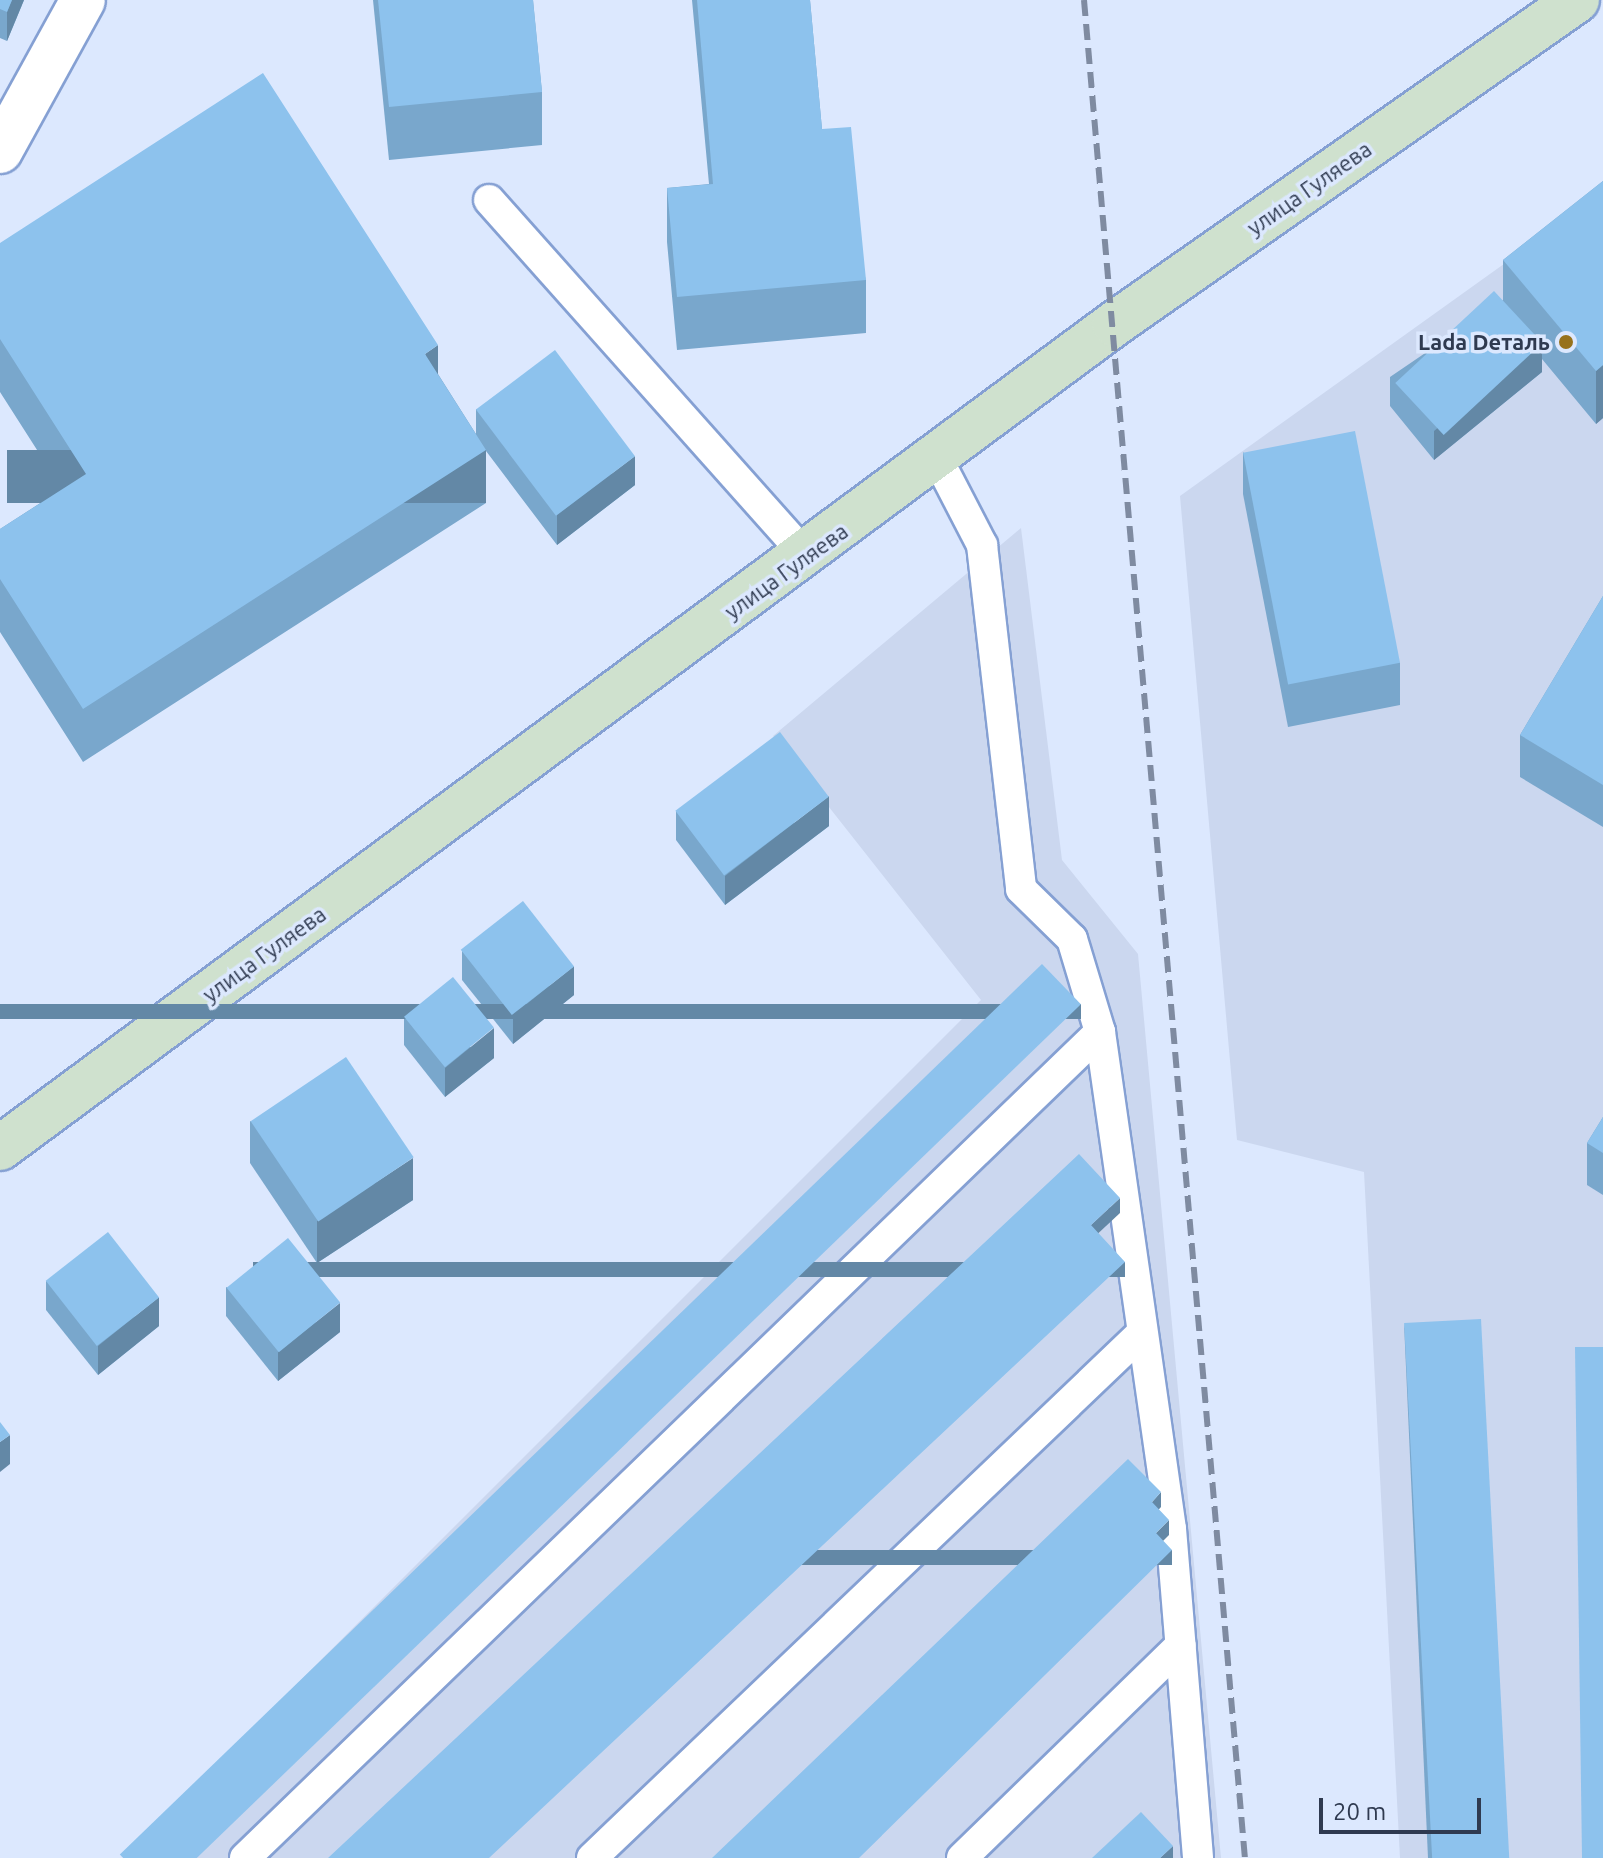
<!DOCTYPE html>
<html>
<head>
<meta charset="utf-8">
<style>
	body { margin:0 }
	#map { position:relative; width:1603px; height:1858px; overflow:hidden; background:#dce8fe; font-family:Ubuntu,sans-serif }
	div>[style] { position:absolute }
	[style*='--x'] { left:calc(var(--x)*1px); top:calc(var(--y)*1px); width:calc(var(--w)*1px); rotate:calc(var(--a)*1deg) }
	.built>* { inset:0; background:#cbd7ef }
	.roads { filter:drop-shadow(2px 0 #85a0d3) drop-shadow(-2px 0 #85a0d3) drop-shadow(0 2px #85a0d3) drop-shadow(0 -2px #85a0d3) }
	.lane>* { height:30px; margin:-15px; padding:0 15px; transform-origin:15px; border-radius:15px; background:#fff }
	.street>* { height:44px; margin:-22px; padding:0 22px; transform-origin:22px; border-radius:22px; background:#fff }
	.secondary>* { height:44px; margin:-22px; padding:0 22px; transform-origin:22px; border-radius:22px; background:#cfe1ce }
	.rail>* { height:6px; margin-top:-3px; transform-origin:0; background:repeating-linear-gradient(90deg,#7f8ba1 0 16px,transparent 0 24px) }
	.wall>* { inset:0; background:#79a7cc }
	.shaded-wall>* { inset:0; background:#6388a6; transform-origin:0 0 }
	.building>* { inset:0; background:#8dc2ed; transform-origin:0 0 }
	.dots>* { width:22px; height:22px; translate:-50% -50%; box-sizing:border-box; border:4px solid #dce8fe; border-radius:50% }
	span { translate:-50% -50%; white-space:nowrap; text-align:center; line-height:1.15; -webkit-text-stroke:7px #dce8fe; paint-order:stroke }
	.street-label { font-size:22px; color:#2f3a50 }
	.poi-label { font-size:22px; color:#2f3a50; font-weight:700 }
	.right { translate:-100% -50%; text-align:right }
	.scale { position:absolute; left:1319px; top:1798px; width:162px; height:36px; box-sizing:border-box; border:4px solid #2f3a50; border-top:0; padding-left:10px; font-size:24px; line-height:28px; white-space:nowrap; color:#2f3a50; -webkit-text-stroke:6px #dce8fe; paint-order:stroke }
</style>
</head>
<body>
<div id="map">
	<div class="built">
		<div style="clip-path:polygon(1603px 193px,1603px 1858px,1400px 1858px,1364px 1172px,1237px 1140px,1180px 496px)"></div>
		<div style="clip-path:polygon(1021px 528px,1062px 860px,1138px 954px,1221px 1858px,123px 1858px,981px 1000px,773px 736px)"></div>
	</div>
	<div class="roads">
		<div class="lane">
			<div style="--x:489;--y:200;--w:477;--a:48.3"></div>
			<div style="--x:938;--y:460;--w:96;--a:62.6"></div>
			<div style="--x:982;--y:545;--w:346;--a:83.5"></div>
			<div style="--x:1021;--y:889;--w:71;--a:44.4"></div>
			<div style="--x:1072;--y:939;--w:97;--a:73.2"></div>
			<div style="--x:1100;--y:1032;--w:502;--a:81.87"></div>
			<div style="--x:1171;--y:1529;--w:330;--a:85.3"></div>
			<div style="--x:245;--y:1858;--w:1189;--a:-44.01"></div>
			<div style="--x:592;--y:1858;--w:760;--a:-43.67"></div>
			<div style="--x:962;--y:1858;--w:305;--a:-44.2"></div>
		</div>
		<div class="street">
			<div style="--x:0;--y:151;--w:172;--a:-61.2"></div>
		</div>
		<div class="secondary">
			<div style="--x:0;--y:1148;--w:1386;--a:-36.49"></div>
			<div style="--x:1114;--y:324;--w:565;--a:-34.98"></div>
		</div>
	</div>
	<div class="rail">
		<div style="--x:1084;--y:0;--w:1865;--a:85.05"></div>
	</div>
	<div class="wall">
		<div style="clip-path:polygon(0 0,24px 0,7px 41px,0 38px)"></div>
		<div style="clip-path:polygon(373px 0,533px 0,542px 92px,542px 145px,389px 160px)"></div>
		<div style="clip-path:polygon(692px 0,810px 0,822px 129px,866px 280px,866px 333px,677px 350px,667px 242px,667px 188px,709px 184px)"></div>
		<div style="clip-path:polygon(1603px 181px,1603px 418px,1596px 424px,1542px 359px,1542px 372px,1434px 460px,1390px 406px,1390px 377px,1503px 300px,1503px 260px)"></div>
		<div style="clip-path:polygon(0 243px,438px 374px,476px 434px,476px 409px,635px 485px,557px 545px,486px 451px,486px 503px,83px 762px,0 632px,0 529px,62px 489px,0 392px)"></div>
		<div style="clip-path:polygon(1243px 452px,1400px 663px,1400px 705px,1288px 727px,1243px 494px)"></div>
		<div style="clip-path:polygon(1603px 596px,1603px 827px,1520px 777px,1520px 735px)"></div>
		<div style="clip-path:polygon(676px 811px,829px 826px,725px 905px,676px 840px)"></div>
		<div style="clip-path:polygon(462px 951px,574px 995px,513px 1044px,462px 980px)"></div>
		<div style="clip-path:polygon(404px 1016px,494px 1058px,445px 1097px,404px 1045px)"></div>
		<div style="clip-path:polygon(1603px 1117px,1603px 1195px,1587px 1185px,1587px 1143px)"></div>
		<div style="clip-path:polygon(250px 1121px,413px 1200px,317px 1263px,250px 1163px)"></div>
		<div style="clip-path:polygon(46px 1281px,159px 1326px,98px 1375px,46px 1310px)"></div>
		<div style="clip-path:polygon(226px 1287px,340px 1332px,278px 1381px,226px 1316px)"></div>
		<div style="clip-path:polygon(1404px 1323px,1507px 1858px,1428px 1858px)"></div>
	</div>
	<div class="shaded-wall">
		<div style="clip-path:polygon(12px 0,24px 0,7px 41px,7px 12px)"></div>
		<div style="clip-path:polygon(1542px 343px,1542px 372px,1434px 460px,1434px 431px)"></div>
		<div style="clip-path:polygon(438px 345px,438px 398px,425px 354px)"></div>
		<div style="clip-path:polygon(1603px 365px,1603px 418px,1596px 424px,1596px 371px)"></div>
		<div style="left:486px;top:450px;width:53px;height:479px;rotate:90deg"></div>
		<div style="clip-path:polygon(635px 456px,635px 485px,557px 545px,557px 515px)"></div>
		<div style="clip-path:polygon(829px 796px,829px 826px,725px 905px,725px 876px)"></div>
		<div style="clip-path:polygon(574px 966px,574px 995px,513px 1044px,513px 1015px)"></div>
		<div style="left:1081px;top:1004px;width:15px;height:1225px;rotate:90deg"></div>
		<div style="clip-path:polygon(494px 1028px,494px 1058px,445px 1097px,445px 1068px)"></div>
		<div style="clip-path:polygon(413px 1158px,413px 1200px,317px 1263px,317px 1221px)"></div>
		<div style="clip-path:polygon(1120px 1198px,1120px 1213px,1091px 1240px,1091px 1225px)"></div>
		<div style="left:1125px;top:1262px;width:15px;height:872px;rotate:90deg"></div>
		<div style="clip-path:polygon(159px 1297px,159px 1326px,98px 1375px,98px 1346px)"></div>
		<div style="clip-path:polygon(340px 1303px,340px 1332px,278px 1381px,278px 1352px)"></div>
		<div style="clip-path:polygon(10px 1435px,10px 1464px,0 1472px,0 1442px)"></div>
		<div style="clip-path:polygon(1161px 1492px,1161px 1507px,1152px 1517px,1152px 1502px)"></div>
		<div style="clip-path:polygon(1169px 1520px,1169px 1535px,1156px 1548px,1156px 1533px)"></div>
		<div style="left:1172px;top:1550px;width:15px;height:439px;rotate:90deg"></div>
		<div style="clip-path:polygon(1173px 1846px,1173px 1858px,1160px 1858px)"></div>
	</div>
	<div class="building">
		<div style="clip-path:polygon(0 0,12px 0,7px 12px,0 9px)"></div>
		<div style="clip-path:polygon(378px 0,533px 0,542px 92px,389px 107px)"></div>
		<div style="clip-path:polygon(697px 0,810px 0,822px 129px,851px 127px,866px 280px,677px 297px,667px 188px,713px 184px)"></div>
		<div style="clip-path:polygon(263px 73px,438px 345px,425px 354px,486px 450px,83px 709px,0 579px,0 529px,86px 474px,0 339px,0 243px)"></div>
		<div style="clip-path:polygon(1603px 181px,1603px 365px,1596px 371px,1503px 260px)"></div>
		<div style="left:1494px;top:291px;width:71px;height:135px;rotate:47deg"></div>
		<div style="left:555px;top:350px;width:133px;height:99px;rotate:53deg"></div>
		<div style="left:1355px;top:431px;width:236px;height:114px;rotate:79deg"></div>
		<div style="clip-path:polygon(1603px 596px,1603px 785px,1520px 735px)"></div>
		<div style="left:780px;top:732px;width:81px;height:131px;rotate:53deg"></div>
		<div style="left:523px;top:901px;width:83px;height:79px;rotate:52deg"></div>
		<div style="left:1042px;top:964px;width:56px;height:1282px;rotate:46deg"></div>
		<div style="left:453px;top:977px;width:65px;height:63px;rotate:51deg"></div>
		<div style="left:346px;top:1057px;width:121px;height:115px;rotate:56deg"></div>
		<div style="clip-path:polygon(1603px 1117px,1603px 1153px,1587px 1143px)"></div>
		<div style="clip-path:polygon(1079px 1154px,1120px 1198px,1091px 1225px,1125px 1262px,489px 1858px,328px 1858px)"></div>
		<div style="left:108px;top:1232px;width:83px;height:79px;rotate:52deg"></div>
		<div style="left:288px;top:1238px;width:83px;height:79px;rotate:51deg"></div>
		<div style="left:1481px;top:1319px;width:540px;height:77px;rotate:87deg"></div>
		<div style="clip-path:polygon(1575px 1347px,1603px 1347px,1603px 1858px,1582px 1858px)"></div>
		<div style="clip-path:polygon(0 1422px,10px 1435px,0 1442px)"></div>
		<div style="clip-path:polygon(1128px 1459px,1161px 1492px,1152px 1502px,1169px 1520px,1156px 1533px,1172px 1550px,859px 1858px,712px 1858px)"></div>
		<div style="clip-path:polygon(1141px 1812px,1173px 1846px,1160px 1858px,1092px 1858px)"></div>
	</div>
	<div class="dots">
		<div style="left:1566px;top:342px;background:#97721c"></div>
	</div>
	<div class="street-label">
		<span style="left:1309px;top:188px;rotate:-35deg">улица Гуляева</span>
		<span style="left:786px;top:571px;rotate:-36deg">улица Гуляева</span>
		<span style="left:264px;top:954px;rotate:-36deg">улица Гуляева</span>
	</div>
	<div class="poi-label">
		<span class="right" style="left:1550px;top:342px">Lada Dеталь</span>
	</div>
	<div class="scale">20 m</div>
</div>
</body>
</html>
